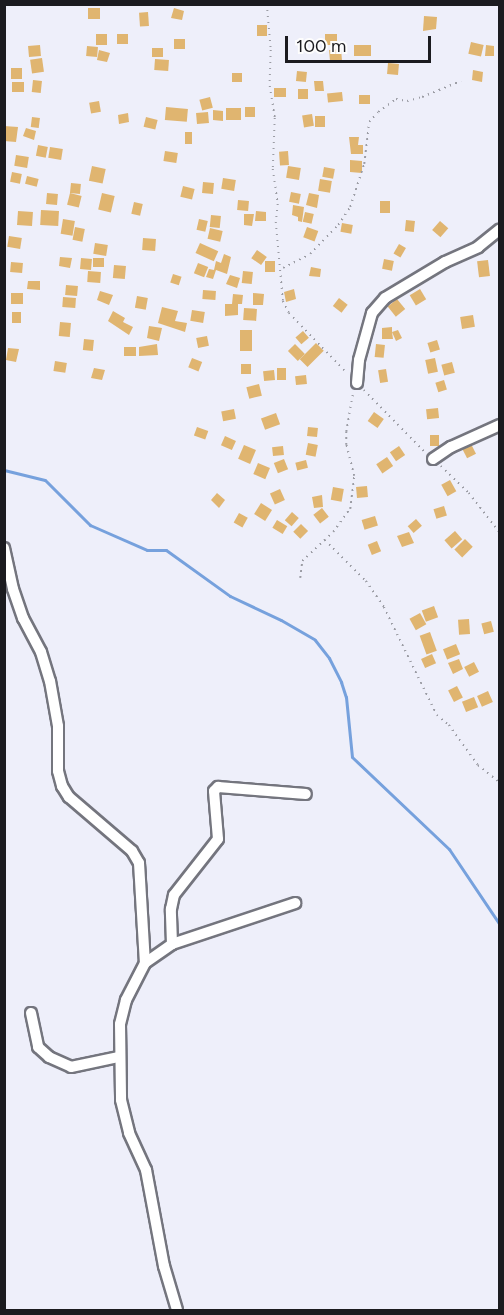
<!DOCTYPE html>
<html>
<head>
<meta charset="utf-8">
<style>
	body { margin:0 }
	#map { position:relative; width:504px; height:1315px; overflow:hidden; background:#eeeffa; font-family:Figtree,sans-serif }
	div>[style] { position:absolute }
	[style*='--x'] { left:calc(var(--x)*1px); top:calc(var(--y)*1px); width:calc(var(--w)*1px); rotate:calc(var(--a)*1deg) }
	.stream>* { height:3px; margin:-1.5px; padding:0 1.5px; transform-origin:1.5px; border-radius:1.5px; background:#76a1dd }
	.building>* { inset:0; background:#e0b570; transform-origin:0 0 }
	.path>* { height:1.5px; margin-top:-0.75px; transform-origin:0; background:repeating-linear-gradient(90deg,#9b9ca4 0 1.5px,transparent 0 6px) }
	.roads { filter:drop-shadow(2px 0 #74757e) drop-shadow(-2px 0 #74757e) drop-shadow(0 2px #74757e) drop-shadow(0 -2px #74757e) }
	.street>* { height:10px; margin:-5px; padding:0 5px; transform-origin:5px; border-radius:5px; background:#fff }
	span { translate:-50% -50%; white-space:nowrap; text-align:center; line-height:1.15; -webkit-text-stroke:5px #fdfdfd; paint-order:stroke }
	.frame { position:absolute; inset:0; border:6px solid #1b1b1f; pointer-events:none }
	.scale { position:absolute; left:285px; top:36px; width:146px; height:27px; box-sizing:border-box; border:3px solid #1b1b1f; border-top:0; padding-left:8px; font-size:18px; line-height:21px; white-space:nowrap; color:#1b1b1f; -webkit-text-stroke:4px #fdfdfd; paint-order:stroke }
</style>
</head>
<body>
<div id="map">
	<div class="stream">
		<div style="--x:4;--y:470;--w:42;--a:13.7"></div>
		<div style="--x:45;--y:480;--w:64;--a:45"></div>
		<div style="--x:90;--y:525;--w:62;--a:23.7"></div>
		<div style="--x:147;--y:550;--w:19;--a:0"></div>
		<div style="--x:166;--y:550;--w:79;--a:35.7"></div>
		<div style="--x:230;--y:596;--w:56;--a:25.2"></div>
		<div style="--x:281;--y:620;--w:39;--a:30"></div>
		<div style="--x:315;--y:640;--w:23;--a:52"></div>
		<div style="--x:329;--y:658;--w:27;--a:63"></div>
		<div style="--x:341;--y:682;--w:16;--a:72"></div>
		<div style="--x:346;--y:697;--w:60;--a:84.3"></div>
		<div style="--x:352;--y:757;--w:134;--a:43.5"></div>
		<div style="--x:449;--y:849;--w:92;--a:56.1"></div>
	</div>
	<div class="building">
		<div style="left:88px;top:8px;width:12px;height:11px"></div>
		<div style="clip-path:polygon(174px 8px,184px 11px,182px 20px,171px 18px)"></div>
		<div style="left:148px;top:12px;width:14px;height:9px;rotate:86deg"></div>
		<div style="clip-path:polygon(424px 16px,437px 17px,436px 29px,423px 31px)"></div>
		<div style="left:257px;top:25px;width:10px;height:11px"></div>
		<div style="left:96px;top:34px;width:11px;height:11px"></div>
		<div style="left:117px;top:34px;width:11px;height:10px"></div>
		<div style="left:325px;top:34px;width:12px;height:11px"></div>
		<div style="left:174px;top:39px;width:11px;height:10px"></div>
		<div style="left:471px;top:42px;width:13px;height:12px;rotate:13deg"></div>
		<div style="left:40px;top:45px;width:11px;height:12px;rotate:85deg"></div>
		<div style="left:371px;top:45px;width:11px;height:17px;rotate:90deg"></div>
		<div style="clip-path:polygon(486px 45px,494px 46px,494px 56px,485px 56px)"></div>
		<div style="left:87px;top:46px;width:11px;height:10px;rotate:5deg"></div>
		<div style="left:152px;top:48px;width:11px;height:9px"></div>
		<div style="left:341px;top:49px;width:12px;height:12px;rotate:85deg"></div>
		<div style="clip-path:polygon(99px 50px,110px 53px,107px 62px,97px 60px)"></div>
		<div style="left:42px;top:58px;width:14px;height:12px;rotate:82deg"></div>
		<div style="left:155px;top:59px;width:14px;height:11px;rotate:4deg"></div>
		<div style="left:388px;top:63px;width:11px;height:11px;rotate:5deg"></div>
		<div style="left:11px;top:68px;width:11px;height:11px"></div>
		<div style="clip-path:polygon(473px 70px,483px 72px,482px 82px,472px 80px)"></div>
		<div style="left:297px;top:71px;width:10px;height:10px;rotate:6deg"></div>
		<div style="left:232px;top:73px;width:10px;height:9px"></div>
		<div style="left:33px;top:80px;width:9px;height:12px;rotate:6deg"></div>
		<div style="clip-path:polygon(314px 81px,323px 81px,324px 91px,315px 91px)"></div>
		<div style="left:12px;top:82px;width:12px;height:10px"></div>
		<div style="left:286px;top:88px;width:9px;height:12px;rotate:90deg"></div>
		<div style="left:298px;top:89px;width:10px;height:10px"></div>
		<div style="left:342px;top:92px;width:9px;height:15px;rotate:84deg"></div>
		<div style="left:370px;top:95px;width:9px;height:11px;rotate:90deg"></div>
		<div style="left:210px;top:97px;width:11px;height:11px;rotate:75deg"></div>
		<div style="left:99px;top:101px;width:11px;height:10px;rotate:80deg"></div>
		<div style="left:166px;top:107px;width:22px;height:13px;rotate:5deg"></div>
		<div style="left:245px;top:107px;width:10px;height:10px"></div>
		<div style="left:226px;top:108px;width:15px;height:12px"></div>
		<div style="clip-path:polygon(213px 110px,223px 111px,223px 121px,213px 120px)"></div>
		<div style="left:208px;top:112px;width:11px;height:12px;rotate:85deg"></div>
		<div style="clip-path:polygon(128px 113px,129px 122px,119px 124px,118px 115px)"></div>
		<div style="left:312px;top:114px;width:12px;height:10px;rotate:81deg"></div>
		<div style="left:325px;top:116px;width:11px;height:10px;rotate:90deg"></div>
		<div style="left:32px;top:117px;width:8px;height:10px;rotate:7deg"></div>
		<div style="left:146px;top:117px;width:12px;height:10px;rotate:14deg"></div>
		<div style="clip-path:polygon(4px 126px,18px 127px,16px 142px,4px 141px)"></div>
		<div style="clip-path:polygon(26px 128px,36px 131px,34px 140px,23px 136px)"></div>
		<div style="left:185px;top:132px;width:7px;height:12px"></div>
		<div style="clip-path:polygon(349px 137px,359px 137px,358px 145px,363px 145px,363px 154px,351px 154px)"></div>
		<div style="left:38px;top:145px;width:10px;height:11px;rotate:11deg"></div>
		<div style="left:50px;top:147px;width:13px;height:11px;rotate:9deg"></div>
		<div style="left:165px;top:151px;width:13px;height:10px;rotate:9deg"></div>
		<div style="left:288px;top:151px;width:14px;height:9px;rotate:86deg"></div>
		<div style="left:16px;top:155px;width:13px;height:11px;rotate:9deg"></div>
		<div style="clip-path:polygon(350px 160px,362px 161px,362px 173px,350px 172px)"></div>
		<div style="left:92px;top:166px;width:14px;height:15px;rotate:12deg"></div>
		<div style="left:288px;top:166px;width:13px;height:12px;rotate:9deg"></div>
		<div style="left:324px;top:167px;width:11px;height:10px;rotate:10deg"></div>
		<div style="left:12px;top:172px;width:10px;height:10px;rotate:11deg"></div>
		<div style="left:27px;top:176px;width:12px;height:8px;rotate:14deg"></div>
		<div style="left:223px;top:178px;width:13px;height:11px;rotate:9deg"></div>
		<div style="left:320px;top:179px;width:12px;height:12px;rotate:9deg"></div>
		<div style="left:203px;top:182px;width:11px;height:11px;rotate:5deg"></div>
		<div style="left:71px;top:183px;width:10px;height:10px;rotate:6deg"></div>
		<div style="left:183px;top:186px;width:12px;height:11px;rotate:14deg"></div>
		<div style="left:291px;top:192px;width:10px;height:10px;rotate:11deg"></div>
		<div style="left:47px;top:193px;width:11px;height:11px;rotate:5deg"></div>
		<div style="left:70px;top:193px;width:12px;height:12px;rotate:14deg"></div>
		<div style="left:102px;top:193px;width:13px;height:17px;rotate:13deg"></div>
		<div style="clip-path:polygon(309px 193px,319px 195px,317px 208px,306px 205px)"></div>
		<div style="left:238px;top:200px;width:11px;height:10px;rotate:5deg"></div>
		<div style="left:380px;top:201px;width:10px;height:12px"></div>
		<div style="left:134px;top:202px;width:9px;height:12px;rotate:13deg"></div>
		<div style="clip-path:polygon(293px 205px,304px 207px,302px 222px,298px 221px,298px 217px,292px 215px)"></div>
		<div style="left:41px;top:210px;width:18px;height:15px;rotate:3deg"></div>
		<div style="left:18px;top:211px;width:15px;height:14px;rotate:4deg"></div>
		<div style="clip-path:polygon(256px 211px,266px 212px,266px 221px,255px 221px)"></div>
		<div style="left:305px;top:212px;width:9px;height:10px;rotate:13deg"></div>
		<div style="clip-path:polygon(244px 214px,254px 214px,252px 226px,244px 225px)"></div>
		<div style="left:211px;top:215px;width:10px;height:12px;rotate:6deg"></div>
		<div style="left:63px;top:219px;width:12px;height:15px;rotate:9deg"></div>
		<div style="left:199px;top:219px;width:9px;height:11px;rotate:13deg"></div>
		<div style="left:406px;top:220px;width:9px;height:11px;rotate:6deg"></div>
		<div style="left:440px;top:221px;width:11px;height:12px;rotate:41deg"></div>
		<div style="left:342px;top:223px;width:11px;height:9px;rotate:10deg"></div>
		<div style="left:75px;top:227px;width:10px;height:13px;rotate:11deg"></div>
		<div style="left:307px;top:227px;width:12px;height:11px;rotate:20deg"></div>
		<div style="left:210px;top:228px;width:13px;height:11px;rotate:13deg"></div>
		<div style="left:9px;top:236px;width:13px;height:11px;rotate:9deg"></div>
		<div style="left:143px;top:238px;width:13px;height:12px;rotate:4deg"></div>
		<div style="left:95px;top:243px;width:13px;height:11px;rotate:9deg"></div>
		<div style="left:200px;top:243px;width:20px;height:11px;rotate:24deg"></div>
		<div style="left:399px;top:244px;width:8px;height:11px;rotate:30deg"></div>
		<div style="left:257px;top:250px;width:12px;height:10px;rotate:35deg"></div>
		<div style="clip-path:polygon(224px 254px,231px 257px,227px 274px,216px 270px,213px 279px,206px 277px,209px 269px,214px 270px,216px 261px,221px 263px)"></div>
		<div style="clip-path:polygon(60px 257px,72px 258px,70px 268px,59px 266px)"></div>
		<div style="left:81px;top:258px;width:11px;height:11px;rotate:5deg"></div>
		<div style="left:93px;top:258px;width:11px;height:9px"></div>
		<div style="left:384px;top:259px;width:10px;height:10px;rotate:11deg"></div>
		<div style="left:488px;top:260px;width:16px;height:11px;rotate:83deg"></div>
		<div style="left:265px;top:261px;width:10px;height:11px"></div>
		<div style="left:11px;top:262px;width:12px;height:10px;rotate:5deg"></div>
		<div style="left:198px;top:263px;width:11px;height:11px;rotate:22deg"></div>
		<div style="left:114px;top:265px;width:12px;height:13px;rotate:5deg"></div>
		<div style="clip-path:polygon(311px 267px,321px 269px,320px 277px,309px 276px)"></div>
		<div style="left:88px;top:271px;width:13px;height:11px;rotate:4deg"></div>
		<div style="left:243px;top:271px;width:10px;height:12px;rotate:6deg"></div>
		<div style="left:173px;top:274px;width:9px;height:9px;rotate:18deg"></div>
		<div style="clip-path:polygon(230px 275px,240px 278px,237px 288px,226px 284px)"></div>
		<div style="clip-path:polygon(28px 281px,40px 281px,40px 290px,27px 289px)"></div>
		<div style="left:66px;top:285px;width:12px;height:10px;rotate:5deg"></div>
		<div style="clip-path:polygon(294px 289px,296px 299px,286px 302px,284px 292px)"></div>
		<div style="left:420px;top:289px;width:12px;height:12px;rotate:59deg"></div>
		<div style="left:203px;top:290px;width:13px;height:9px;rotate:4deg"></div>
		<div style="clip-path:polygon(100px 291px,113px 295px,109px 305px,97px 300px)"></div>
		<div style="left:11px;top:293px;width:12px;height:11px"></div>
		<div style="clip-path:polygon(253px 293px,264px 294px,263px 305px,253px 305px)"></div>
		<div style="clip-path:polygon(233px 294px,243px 295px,242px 304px,238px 304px,238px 315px,225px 316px,225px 304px,232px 304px)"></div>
		<div style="left:137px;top:296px;width:11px;height:12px;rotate:10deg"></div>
		<div style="left:63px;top:297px;width:13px;height:10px;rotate:4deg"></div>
		<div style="left:339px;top:298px;width:11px;height:10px;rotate:38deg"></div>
		<div style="left:397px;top:299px;width:13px;height:12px;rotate:51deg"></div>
		<div style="clip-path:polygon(162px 307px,178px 311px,175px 321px,187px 323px,185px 332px,158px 323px)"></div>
		<div style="left:244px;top:308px;width:13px;height:12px;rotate:4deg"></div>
		<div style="left:192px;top:310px;width:13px;height:11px;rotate:9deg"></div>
		<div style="clip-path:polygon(113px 311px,125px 318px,123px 322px,133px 327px,129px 335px,108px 321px)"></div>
		<div style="left:12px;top:312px;width:9px;height:11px"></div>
		<div style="left:473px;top:315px;width:12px;height:13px;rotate:81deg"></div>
		<div style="left:60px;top:322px;width:11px;height:14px;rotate:5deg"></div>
		<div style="clip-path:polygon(149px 326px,162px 328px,159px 341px,147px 338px)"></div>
		<div style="clip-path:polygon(392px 327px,392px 332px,398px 330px,402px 338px,396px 341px,392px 332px,393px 339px,382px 339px,382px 328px)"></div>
		<div style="left:240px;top:330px;width:12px;height:21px"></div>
		<div style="left:303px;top:331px;width:9px;height:10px;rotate:49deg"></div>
		<div style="left:207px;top:336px;width:10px;height:11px;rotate:79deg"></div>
		<div style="left:84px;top:339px;width:10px;height:11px;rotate:6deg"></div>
		<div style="left:437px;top:340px;width:10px;height:10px;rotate:73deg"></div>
		<div style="left:316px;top:343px;width:11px;height:23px;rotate:45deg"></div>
		<div style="clip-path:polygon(157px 344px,158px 355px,139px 356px,139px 347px)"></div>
		<div style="left:295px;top:344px;width:14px;height:10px;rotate:45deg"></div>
		<div style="left:376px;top:344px;width:9px;height:13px;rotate:6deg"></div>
		<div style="left:136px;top:347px;width:9px;height:12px;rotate:90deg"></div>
		<div style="clip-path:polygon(8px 348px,19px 349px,16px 362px,6px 360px)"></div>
		<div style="left:192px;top:358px;width:11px;height:10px;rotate:22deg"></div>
		<div style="left:435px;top:358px;width:14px;height:10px;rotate:78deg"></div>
		<div style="left:55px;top:361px;width:12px;height:10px;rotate:9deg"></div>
		<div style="left:452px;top:362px;width:11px;height:11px;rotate:75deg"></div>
		<div style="left:241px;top:364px;width:10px;height:10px"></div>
		<div style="clip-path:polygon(94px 368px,105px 370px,102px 380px,91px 378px)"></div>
		<div style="left:277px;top:368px;width:9px;height:12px"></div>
		<div style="left:386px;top:369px;width:13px;height:8px;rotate:81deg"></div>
		<div style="left:274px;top:370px;width:10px;height:11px;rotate:84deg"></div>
		<div style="left:306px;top:375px;width:9px;height:11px;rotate:84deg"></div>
		<div style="left:444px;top:380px;width:10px;height:9px;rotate:73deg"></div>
		<div style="left:259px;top:384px;width:12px;height:13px;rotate:76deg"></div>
		<div style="left:438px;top:408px;width:10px;height:12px;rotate:84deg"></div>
		<div style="left:234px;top:409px;width:10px;height:13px;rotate:79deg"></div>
		<div style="left:374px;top:412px;width:12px;height:11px;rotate:35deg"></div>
		<div style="left:276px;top:413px;width:12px;height:16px;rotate:70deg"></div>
		<div style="left:197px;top:427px;width:12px;height:9px;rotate:20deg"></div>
		<div style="left:308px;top:427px;width:10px;height:9px;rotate:6deg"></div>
		<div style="left:430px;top:435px;width:9px;height:11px"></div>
		<div style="left:225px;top:436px;width:12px;height:10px;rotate:24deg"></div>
		<div style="left:308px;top:443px;width:10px;height:12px;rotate:11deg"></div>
		<div style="left:471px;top:444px;width:11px;height:10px;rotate:63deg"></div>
		<div style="left:244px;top:445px;width:13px;height:15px;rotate:23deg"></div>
		<div style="left:283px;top:446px;width:9px;height:11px;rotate:84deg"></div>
		<div style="left:399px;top:446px;width:11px;height:11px;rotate:56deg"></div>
		<div style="left:387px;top:457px;width:11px;height:13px;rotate:56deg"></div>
		<div style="left:284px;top:459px;width:11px;height:11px;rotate:68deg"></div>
		<div style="left:306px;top:460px;width:8px;height:11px;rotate:76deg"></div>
		<div style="left:258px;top:463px;width:13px;height:12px;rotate:23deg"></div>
		<div style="left:450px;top:480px;width:13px;height:10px;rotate:61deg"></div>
		<div style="left:367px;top:486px;width:11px;height:11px;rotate:85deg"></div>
		<div style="left:333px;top:487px;width:11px;height:13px;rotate:10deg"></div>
		<div style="left:280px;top:489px;width:12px;height:11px;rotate:66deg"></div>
		<div style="clip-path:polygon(217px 493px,225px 500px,219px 508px,211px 500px)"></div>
		<div style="clip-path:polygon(322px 495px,323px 507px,314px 508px,312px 497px)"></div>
		<div style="left:261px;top:503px;width:13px;height:13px;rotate:32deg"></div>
		<div style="left:444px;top:506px;width:10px;height:11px;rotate:73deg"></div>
		<div style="left:322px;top:508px;width:11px;height:11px;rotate:52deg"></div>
		<div style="left:292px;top:512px;width:9px;height:11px;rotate:41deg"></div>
		<div style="left:239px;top:513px;width:10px;height:11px;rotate:29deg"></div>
		<div style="left:375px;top:516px;width:10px;height:14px;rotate:73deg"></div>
		<div style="left:416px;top:519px;width:9px;height:11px;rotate:49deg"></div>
		<div style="left:277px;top:520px;width:12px;height:9px;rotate:31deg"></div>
		<div style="left:301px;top:524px;width:10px;height:11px;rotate:45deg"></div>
		<div style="left:455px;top:531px;width:11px;height:14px;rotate:49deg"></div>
		<div style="clip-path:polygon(409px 532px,414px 543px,402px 547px,397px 536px)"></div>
		<div style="left:465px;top:539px;width:11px;height:15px;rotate:45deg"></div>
		<div style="left:377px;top:541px;width:11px;height:10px;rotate:68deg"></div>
		<div style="left:434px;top:606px;width:12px;height:13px;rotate:70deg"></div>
		<div style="left:420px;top:613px;width:13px;height:12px;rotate:61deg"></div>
		<div style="left:469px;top:619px;width:15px;height:11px;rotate:86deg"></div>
		<div style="left:491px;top:621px;width:11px;height:10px;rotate:75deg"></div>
		<div style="left:430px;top:632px;width:20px;height:11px;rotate:70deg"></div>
		<div style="left:456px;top:644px;width:11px;height:14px;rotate:68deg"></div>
		<div style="left:432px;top:654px;width:10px;height:12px;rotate:66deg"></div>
		<div style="clip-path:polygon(459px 659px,463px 669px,453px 674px,448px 663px)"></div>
		<div style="left:474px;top:662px;width:11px;height:11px;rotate:63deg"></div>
		<div style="left:457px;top:686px;width:13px;height:10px;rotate:63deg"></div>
		<div style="left:488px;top:691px;width:12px;height:12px;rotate:66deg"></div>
		<div style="left:474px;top:697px;width:11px;height:13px;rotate:68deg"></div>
	</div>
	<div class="path">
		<div style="--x:267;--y:4;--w:46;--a:85"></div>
		<div style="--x:271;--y:50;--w:36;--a:92"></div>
		<div style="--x:270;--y:86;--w:32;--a:81"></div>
		<div style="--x:275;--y:118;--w:51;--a:92.2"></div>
		<div style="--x:273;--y:169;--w:35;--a:82"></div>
		<div style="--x:278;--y:204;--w:18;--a:96"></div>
		<div style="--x:276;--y:222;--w:79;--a:84.9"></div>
		<div style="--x:283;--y:301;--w:13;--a:63"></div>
		<div style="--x:289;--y:313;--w:82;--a:46"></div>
		<div style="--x:283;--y:268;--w:30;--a:-27"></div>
		<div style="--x:310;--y:254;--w:40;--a:-46"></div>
		<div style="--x:338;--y:225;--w:22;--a:-56"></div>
		<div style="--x:350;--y:207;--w:45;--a:-72"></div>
		<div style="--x:364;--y:164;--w:42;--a:-83.2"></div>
		<div style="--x:369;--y:122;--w:13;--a:-48"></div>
		<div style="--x:378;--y:112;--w:22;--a:-36"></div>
		<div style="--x:396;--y:99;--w:11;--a:10"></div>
		<div style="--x:407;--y:101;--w:16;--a:-15"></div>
		<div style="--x:422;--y:97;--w:42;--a:-22.3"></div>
		<div style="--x:364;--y:390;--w:88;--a:45.5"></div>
		<div style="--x:441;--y:466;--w:39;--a:44"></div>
		<div style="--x:469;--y:493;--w:51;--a:52.2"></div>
		<div style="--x:325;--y:540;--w:58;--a:45"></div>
		<div style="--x:366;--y:581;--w:32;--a:55"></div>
		<div style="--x:384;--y:607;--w:120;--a:63.9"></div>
		<div style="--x:437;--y:715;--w:16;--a:40"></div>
		<div style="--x:449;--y:725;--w:49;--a:54.1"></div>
		<div style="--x:478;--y:765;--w:28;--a:39"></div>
		<div style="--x:300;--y:578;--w:17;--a:-83"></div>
		<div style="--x:302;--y:561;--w:42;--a:-43.1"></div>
		<div style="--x:333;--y:532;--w:29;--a:-54"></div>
		<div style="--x:350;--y:509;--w:33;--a:-83"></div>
		<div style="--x:354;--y:476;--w:32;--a:-104"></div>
		<div style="--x:346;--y:445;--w:13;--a:-90"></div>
		<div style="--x:346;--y:432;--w:41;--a:-80.1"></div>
	</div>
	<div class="roads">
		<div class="street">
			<div style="--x:357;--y:383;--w:23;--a:-85"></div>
			<div style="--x:359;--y:360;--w:49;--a:-74.5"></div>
			<div style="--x:372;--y:313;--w:20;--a:-49"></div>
			<div style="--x:385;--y:298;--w:70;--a:-31"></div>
			<div style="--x:445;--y:262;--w:36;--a:-24"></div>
			<div style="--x:478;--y:247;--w:28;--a:-39"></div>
			<div style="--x:433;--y:459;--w:22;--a:-34"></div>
			<div style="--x:451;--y:447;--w:54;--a:-24.2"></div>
			<div style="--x:4;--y:548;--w:42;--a:77.6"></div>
			<div style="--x:13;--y:589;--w:31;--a:71"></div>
			<div style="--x:23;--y:618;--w:38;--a:62"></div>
			<div style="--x:41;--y:652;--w:30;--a:73"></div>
			<div style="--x:50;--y:681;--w:46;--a:79.9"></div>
			<div style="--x:58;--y:726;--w:45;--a:90"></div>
			<div style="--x:58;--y:771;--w:16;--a:75"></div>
			<div style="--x:62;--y:786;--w:13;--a:58"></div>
			<div style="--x:69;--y:797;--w:83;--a:40.6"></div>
			<div style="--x:132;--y:851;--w:14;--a:60"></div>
			<div style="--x:139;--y:863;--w:100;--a:86.6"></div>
			<div style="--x:145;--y:963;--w:42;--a:117.2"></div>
			<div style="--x:126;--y:1000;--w:25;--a:104"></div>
			<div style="--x:120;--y:1024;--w:76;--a:89.2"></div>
			<div style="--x:121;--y:1100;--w:34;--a:76"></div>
			<div style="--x:129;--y:1133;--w:41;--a:65.3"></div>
			<div style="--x:146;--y:1170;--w:98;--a:79.4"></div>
			<div style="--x:164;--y:1266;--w:46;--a:73.5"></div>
			<div style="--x:172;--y:944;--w:35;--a:-92"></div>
			<div style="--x:171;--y:909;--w:14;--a:-78"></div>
			<div style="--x:174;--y:895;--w:71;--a:-51.8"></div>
			<div style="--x:218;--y:839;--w:48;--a:-94.8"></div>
			<div style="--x:214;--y:791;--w:6;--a:-45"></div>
			<div style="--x:218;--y:787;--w:88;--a:4.5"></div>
			<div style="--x:145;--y:963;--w:33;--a:-35"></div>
			<div style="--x:172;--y:944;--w:130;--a:-18.4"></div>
			<div style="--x:31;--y:1013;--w:35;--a:78"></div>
			<div style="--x:38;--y:1047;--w:15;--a:42"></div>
			<div style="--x:49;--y:1057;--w:24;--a:24"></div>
			<div style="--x:71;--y:1067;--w:49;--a:-11.8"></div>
		</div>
	</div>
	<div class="frame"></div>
	<div class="scale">100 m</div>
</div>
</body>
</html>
